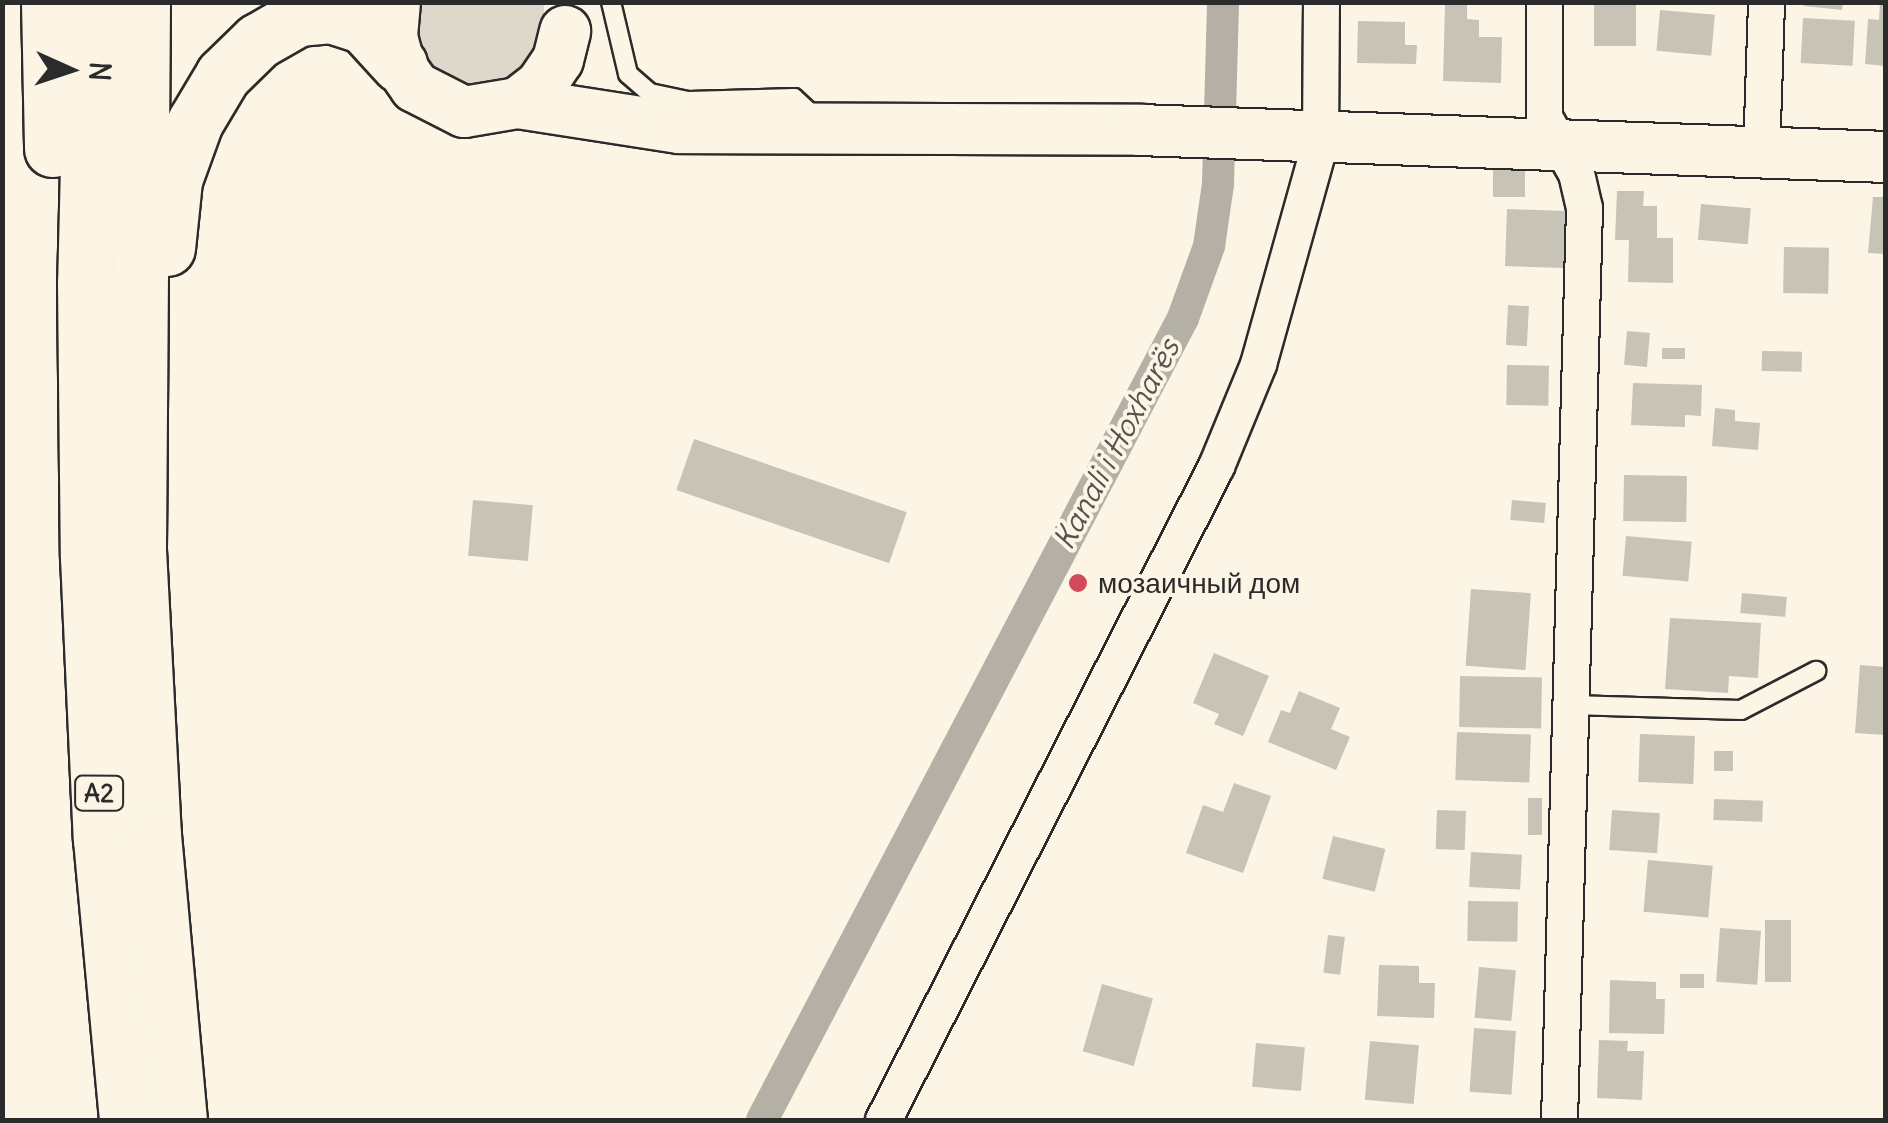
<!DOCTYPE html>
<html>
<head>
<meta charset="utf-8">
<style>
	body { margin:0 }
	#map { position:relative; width:1888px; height:1123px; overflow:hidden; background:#fcf5e5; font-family:Delius,sans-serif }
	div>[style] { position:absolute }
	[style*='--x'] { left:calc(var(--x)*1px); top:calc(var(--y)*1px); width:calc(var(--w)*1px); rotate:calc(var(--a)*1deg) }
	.green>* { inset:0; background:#ded8ca }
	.canal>* { height:32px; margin:-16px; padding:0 16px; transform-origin:16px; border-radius:16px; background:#b4b0a5 }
	.building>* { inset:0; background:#c8c3b7; transform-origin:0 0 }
	.roads { filter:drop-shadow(2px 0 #2b2b2b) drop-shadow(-2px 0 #2b2b2b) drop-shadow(0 2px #2b2b2b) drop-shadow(0 -2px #2b2b2b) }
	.lane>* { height:18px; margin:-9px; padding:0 9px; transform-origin:9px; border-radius:9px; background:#fcf5e5 }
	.street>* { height:35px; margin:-17.5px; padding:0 17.5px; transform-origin:17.5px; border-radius:17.5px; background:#fcf5e5 }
	.secondary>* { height:50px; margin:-25px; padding:0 25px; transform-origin:25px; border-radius:25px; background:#fcf5e5 }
	.highway>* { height:55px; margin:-27.5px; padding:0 27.5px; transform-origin:27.5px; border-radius:27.5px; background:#fcf5e5 }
	.dots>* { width:28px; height:28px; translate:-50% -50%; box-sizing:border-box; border:5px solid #fcf5e5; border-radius:50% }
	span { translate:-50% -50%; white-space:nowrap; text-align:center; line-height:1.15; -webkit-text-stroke:8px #fcf5e5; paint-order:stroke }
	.shield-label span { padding:2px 8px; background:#fcf5e5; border:2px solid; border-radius:8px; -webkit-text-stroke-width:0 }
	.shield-label { font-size:25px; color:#2b2b2b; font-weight:700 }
	.poi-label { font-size:28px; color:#2b2b2b }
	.left { translate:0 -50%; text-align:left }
	.water-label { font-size:30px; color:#545350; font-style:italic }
	.frame { position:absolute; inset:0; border:5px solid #2b2b2b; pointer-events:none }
	.north { position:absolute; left:20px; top:20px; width:100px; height:100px; -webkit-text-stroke:8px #fcf5e5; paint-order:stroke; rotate:93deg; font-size:28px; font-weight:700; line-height:40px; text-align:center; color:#2b2b2b }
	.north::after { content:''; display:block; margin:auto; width:35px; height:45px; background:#2b2b2b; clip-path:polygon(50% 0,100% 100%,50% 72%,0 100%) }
</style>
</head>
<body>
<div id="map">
	<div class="green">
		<div style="clip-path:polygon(415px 3px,544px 3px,544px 55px,483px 99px,417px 61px)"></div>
	</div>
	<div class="canal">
		<div style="--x:762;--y:1120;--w:906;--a:-62.3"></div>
		<div style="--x:1183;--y:318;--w:77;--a:-70.1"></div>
		<div style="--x:1209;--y:246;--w:63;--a:-81.7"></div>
		<div style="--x:1218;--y:184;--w:182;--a:-88.4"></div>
	</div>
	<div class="building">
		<div style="left:1594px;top:2px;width:42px;height:44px"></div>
		<div style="clip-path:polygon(1804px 2px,1843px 2px,1842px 10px,1804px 6px)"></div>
		<div style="clip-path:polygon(1880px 2px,1886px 2px,1886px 66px,1865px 64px,1868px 19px,1879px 20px)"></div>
		<div style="clip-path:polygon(1445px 3px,1467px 4px,1467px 19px,1479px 20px,1479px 37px,1502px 37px,1501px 83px,1443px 81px)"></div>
		<div style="left:1660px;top:10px;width:55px;height:41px;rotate:5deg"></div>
		<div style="left:1803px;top:18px;width:52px;height:45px;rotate:3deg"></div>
		<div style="clip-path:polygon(1358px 21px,1405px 22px,1405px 45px,1417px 45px,1416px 64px,1357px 63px)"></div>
		<div style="left:1493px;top:163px;width:32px;height:34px"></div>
		<div style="clip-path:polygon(1617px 191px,1644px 191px,1643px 206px,1657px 206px,1657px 238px,1673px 238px,1673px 283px,1628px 282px,1629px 240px,1615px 240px)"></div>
		<div style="clip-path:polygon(1873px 197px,1886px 197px,1886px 254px,1868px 253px)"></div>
		<div style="left:1701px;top:204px;width:50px;height:36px;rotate:5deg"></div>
		<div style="left:1507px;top:209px;width:59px;height:57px;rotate:2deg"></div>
		<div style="left:1784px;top:247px;width:45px;height:46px;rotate:1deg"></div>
		<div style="left:1508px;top:305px;width:21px;height:40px;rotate:3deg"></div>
		<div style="left:1627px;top:331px;width:23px;height:34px;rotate:5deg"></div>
		<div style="left:1662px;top:348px;width:23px;height:11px"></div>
		<div style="left:1762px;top:351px;width:40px;height:20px;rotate:1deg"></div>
		<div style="left:1507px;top:365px;width:42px;height:40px;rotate:1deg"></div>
		<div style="clip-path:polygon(1633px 383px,1702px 385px,1701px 416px,1685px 415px,1685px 427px,1631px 425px)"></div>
		<div style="clip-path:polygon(1715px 408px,1735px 410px,1735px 421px,1760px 423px,1758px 450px,1712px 446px)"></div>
		<div style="left:694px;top:439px;width:225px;height:54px;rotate:19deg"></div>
		<div style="left:1624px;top:475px;width:63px;height:46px;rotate:1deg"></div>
		<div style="left:473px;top:500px;width:60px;height:56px;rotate:5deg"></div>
		<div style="left:1512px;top:500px;width:34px;height:20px;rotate:5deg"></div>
		<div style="left:1626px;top:536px;width:66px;height:40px;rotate:5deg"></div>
		<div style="left:1471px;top:589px;width:60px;height:77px;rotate:4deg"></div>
		<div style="left:1742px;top:593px;width:45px;height:20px;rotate:5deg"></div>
		<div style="clip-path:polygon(1670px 618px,1761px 623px,1758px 678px,1729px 676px,1728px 693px,1665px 689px)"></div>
		<div style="clip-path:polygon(1214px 653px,1269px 676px,1243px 736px,1214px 724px,1219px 714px,1193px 703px)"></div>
		<div style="clip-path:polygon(1860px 665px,1886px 667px,1886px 735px,1855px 733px)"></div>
		<div style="left:1460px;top:676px;width:82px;height:51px;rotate:1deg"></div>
		<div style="clip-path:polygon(1299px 691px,1340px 708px,1331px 729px,1350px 737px,1336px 770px,1268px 742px,1281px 710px,1290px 713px)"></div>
		<div style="left:1457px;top:732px;width:74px;height:48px;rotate:2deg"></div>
		<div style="left:1640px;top:734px;width:55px;height:48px;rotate:2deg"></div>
		<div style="left:1714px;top:751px;width:19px;height:20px"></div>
		<div style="clip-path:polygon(1234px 783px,1271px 796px,1243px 873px,1186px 853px,1203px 805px,1223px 812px)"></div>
		<div style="left:1528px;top:798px;width:14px;height:37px"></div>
		<div style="left:1714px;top:799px;width:49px;height:21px;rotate:2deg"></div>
		<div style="left:1437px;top:810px;width:29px;height:39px;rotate:2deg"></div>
		<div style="left:1612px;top:810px;width:48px;height:40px;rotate:4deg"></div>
		<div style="left:1333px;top:836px;width:54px;height:44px;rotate:14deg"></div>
		<div style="left:1471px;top:852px;width:51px;height:35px;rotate:3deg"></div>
		<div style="left:1648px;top:860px;width:65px;height:52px;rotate:5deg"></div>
		<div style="left:1468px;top:901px;width:50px;height:40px;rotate:1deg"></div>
		<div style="left:1765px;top:920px;width:26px;height:62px"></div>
		<div style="left:1720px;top:928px;width:41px;height:54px;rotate:4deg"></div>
		<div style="left:1328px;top:935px;width:17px;height:38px;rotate:7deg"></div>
		<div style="clip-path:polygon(1379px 965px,1419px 966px,1419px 983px,1435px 983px,1434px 1018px,1377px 1016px)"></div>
		<div style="left:1479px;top:967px;width:37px;height:51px;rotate:5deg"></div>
		<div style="left:1680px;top:974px;width:24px;height:14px"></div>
		<div style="clip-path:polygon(1610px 980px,1656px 982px,1656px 999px,1665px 999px,1664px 1034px,1609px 1033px)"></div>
		<div style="left:1102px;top:984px;width:53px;height:70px;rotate:16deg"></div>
		<div style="left:1474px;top:1028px;width:42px;height:64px;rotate:4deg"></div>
		<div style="clip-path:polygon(1599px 1040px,1628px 1041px,1627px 1051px,1644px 1051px,1642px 1100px,1597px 1098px)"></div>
		<div style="left:1370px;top:1041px;width:49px;height:59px;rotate:5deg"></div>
		<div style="left:1256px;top:1043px;width:49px;height:44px;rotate:5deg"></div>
	</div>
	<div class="roads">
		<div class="lane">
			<div style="--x:611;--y:2;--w:74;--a:76.7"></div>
			<div style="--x:628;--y:74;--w:29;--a:41"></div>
			<div style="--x:650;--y:93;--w:40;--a:12"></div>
			<div style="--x:689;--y:101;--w:105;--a:-1.6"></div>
			<div style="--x:794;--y:98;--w:34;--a:43"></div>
			<div style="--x:1571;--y:705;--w:170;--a:1.7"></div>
			<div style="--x:1741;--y:710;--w:85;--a:-27.5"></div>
		</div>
		<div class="street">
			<div style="--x:1544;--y:2;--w:115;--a:90"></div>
			<div style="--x:1544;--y:117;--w:64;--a:60.3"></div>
			<div style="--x:1576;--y:173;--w:36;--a:77"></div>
			<div style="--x:1584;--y:208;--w:912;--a:91.57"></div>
			<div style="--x:1761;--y:154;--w:152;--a:-88.1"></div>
			<div style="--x:883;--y:1120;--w:734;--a:-63.02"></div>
			<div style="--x:1216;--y:466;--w:110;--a:-67.6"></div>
			<div style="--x:1258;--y:364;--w:230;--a:-74.4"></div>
			<div style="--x:1320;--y:142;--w:140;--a:-89.6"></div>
		</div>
		<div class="secondary">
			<div style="--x:395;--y:2;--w:35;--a:95"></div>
			<div style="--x:392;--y:37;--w:28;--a:75"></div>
			<div style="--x:399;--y:64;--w:28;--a:55"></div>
			<div style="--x:415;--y:87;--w:55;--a:27"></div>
			<div style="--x:464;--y:112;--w:55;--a:-9.5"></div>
			<div style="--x:518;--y:103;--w:29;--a:-38"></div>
			<div style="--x:541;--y:85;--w:30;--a:-56"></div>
			<div style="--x:558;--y:60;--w:30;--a:-76"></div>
			<div style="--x:518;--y:103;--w:163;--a:8.8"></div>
			<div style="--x:679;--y:128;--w:461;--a:0.2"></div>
			<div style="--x:1140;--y:130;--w:746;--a:2.07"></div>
		</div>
		<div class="highway">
			<div style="--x:49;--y:2;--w:147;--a:88.8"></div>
			<div style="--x:92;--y:2;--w:281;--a:91.4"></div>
			<div style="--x:85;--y:283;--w:274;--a:89.4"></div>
			<div style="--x:88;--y:557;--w:282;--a:87.4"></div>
			<div style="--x:101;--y:839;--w:282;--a:84.7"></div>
			<div style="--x:142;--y:2;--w:548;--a:90.42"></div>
			<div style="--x:138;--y:550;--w:285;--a:87"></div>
			<div style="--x:153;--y:835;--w:286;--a:84.8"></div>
			<div style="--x:167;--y:248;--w:68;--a:-84.1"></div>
			<div style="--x:174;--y:180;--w:62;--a:-70.1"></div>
			<div style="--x:195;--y:122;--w:55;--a:-59.2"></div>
			<div style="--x:223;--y:75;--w:49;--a:-44.2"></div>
			<div style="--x:258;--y:41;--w:46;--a:-29.9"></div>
			<div style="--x:298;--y:18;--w:33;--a:-5"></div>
			<div style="--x:331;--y:15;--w:35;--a:18"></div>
			<div style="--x:364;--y:26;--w:52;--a:47.4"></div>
		</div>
	</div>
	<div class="dots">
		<div style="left:1078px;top:583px;background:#d1495b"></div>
	</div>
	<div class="shield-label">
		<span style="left:99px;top:793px">A2</span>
	</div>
	<div class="poi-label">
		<span class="left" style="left:1098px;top:583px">мозаичный дом</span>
	</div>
	<div class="water-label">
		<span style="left:1116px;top:444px;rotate:-62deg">Kanali i Hoxharës</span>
	</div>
	<div class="frame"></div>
	<div class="north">N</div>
</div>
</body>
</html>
